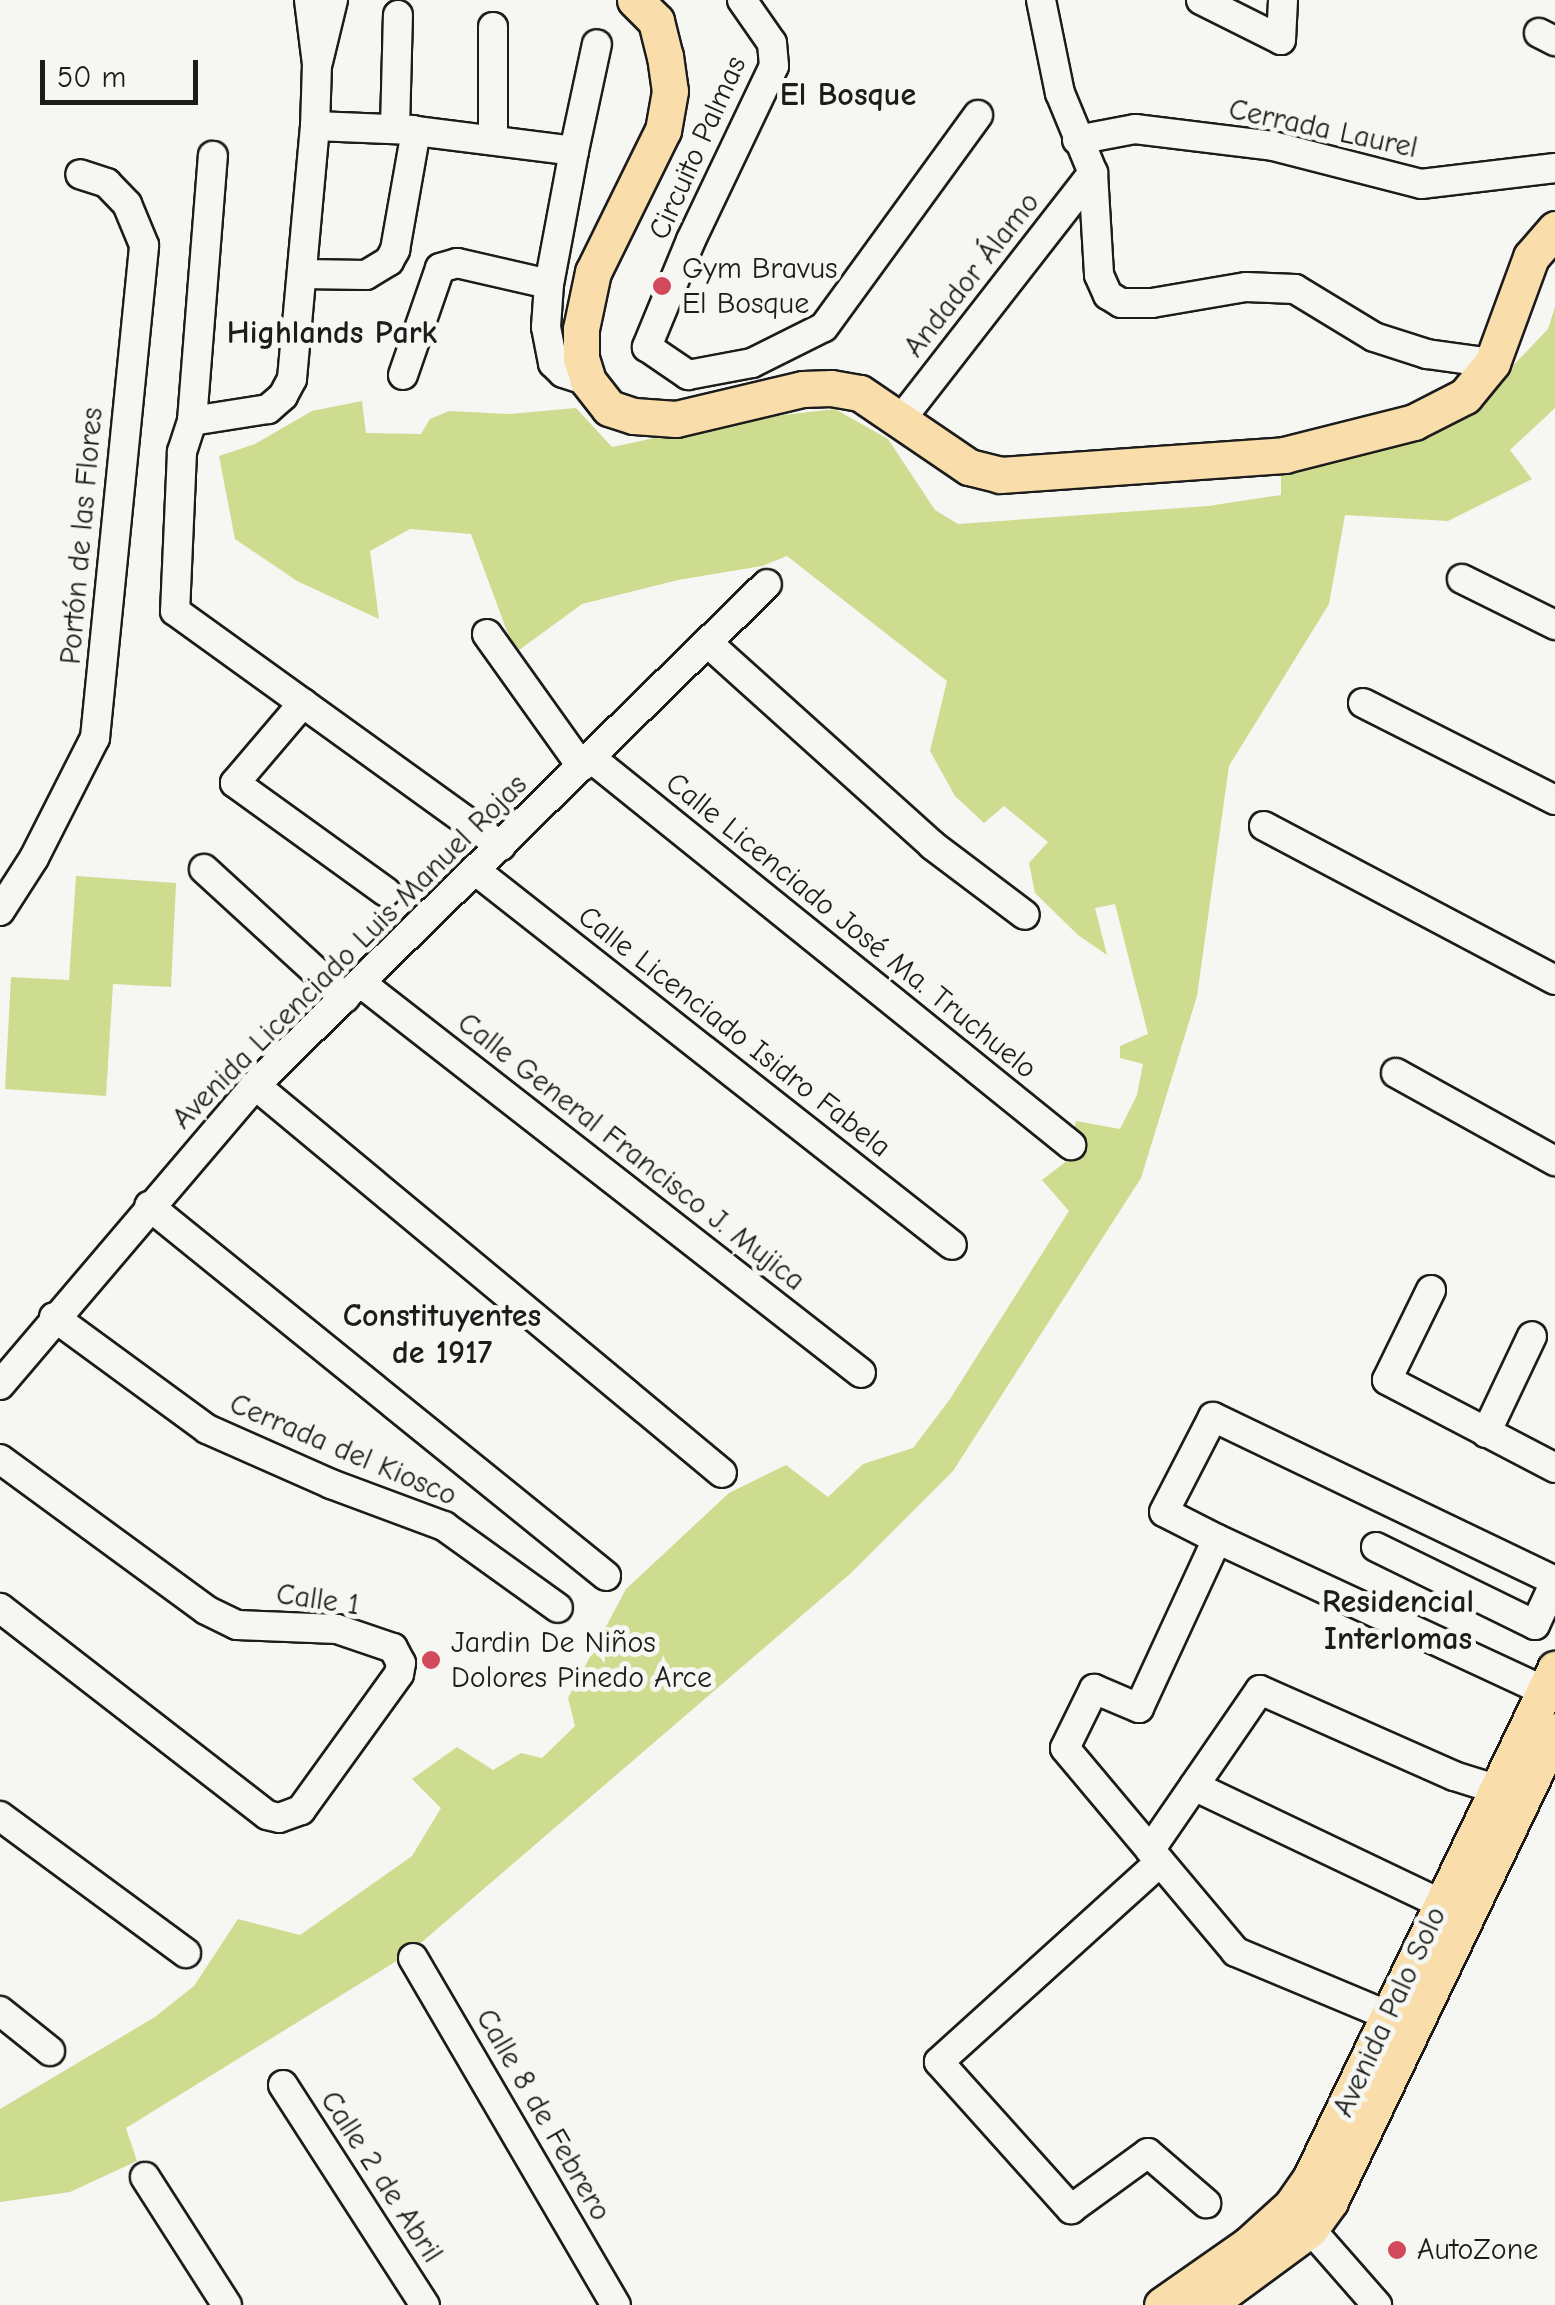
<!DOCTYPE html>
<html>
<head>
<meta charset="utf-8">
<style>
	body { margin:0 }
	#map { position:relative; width:1555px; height:2305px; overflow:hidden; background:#f6f6f2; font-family:"Comic Neue",sans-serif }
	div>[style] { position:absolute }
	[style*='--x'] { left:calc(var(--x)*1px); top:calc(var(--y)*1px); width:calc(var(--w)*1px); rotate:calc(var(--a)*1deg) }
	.green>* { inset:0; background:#cedc90 }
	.roads { filter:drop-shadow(2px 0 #1c1c1c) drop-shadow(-2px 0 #1c1c1c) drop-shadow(0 2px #1c1c1c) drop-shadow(0 -2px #1c1c1c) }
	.minor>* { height:28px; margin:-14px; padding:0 14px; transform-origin:14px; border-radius:14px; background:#f6f6f2 }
	.major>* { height:35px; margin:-17.5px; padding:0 17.5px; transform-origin:17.5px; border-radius:17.5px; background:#f9deab }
	.dots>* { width:28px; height:28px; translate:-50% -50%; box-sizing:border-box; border:5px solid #f6f6f2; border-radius:50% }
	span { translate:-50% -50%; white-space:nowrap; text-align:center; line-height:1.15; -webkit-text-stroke:10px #f6f6f2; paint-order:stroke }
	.street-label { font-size:30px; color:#1c1c1c }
	.poi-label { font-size:30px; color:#1c1c1c }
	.left { translate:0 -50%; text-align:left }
	.neighbourhood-label { font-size:32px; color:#1c1c1c; font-weight:700 }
	.scale { position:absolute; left:40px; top:60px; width:158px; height:45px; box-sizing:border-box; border:5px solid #1c1c1c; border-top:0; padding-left:12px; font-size:30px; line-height:35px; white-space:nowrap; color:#1c1c1c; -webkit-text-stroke:8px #f6f6f2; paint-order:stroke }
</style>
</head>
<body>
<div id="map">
	<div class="green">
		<div style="clip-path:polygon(1555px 307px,1555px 408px,1510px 450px,1532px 479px,1448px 521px,1345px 515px,1329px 604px,1229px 766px,1197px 996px,1141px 1178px,953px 1471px,850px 1574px,408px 1954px,126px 2128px,137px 2161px,70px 2192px,0 2202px,0 2109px,155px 2017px,194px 1986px,238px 1919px,300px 1935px,412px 1856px,441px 1808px,412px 1779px,457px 1747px,493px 1770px,521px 1753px,542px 1758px,575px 1726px,568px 1698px,626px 1589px,729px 1493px,786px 1465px,828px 1497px,863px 1464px,913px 1448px,950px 1399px,1069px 1211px,1042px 1180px,1068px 1160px,1076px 1121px,1120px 1129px,1137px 1095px,1143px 1064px,1120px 1058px,1120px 1046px,1148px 1034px,1115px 904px,1095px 908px,1107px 955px,1078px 935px,1035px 893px,1029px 863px,1048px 842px,1004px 806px,984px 823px,955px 796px,930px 751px,947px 681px,787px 556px,762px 566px,678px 580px,582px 604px,515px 653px,471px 534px,410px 529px,370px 551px,379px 619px,297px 581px,235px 539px,219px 456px,255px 444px,312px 411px,362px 401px,366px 433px,421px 434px,430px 419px,449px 411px,509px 414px,576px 408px,612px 447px,741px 420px,835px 409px,888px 439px,935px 510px,958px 524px,1208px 506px,1281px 495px,1281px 461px,1464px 403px,1508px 371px,1548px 329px)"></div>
		<div style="clip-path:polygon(76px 876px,176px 883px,171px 987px,113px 984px,106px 1096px,5px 1089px,11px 977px,69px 980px)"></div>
	</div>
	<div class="roads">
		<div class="minor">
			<div style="--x:309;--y:0;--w:64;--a:82.9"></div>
			<div style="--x:317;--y:64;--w:62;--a:91.8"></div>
			<div style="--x:315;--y:126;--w:254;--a:95.2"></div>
			<div style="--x:292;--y:379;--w:19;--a:118"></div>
			<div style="--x:283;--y:396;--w:20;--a:139"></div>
			<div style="--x:268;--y:409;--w:77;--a:171"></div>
			<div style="--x:192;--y:421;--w:33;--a:108"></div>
			<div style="--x:182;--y:452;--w:159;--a:92.5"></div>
			<div style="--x:175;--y:611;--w:402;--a:35.8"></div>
			<div style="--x:742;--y:0;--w:52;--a:55.1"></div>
			<div style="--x:772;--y:43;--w:23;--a:85"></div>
			<div style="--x:774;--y:66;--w:193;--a:115.5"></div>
			<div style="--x:691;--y:240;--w:116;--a:112.4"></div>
			<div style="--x:647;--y:347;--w:50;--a:34.3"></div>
			<div style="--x:688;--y:375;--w:65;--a:-10.6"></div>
			<div style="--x:752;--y:363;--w:80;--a:-26.6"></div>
			<div style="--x:824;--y:327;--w:262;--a:-54"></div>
			<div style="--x:1041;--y:0;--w:95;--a:78.5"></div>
			<div style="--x:1060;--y:93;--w:87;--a:67.6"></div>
			<div style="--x:1093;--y:173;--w:102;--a:86.6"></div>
			<div style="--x:1099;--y:275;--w:22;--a:66"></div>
			<div style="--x:1108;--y:295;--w:15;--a:32"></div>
			<div style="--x:1121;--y:303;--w:31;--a:0"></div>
			<div style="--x:1152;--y:303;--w:95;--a:-9.7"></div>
			<div style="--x:1246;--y:287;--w:49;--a:2.3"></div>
			<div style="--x:1295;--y:289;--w:92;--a:31.3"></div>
			<div style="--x:1374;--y:337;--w:56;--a:17.8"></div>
			<div style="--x:1427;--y:354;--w:66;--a:7.9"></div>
			<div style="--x:1201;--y:0;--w:89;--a:26.6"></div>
			<div style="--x:1281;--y:40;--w:40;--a:-87.1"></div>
			<div style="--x:1539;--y:33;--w:18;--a:27"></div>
			<div style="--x:318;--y:62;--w:64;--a:-76.4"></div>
			<div style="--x:315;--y:126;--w:98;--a:2.3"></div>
			<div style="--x:395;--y:128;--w:113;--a:-88.5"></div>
			<div style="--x:493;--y:140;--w:113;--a:-90"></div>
			<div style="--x:1077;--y:140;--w:59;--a:-10.7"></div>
			<div style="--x:1135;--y:129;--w:139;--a:7"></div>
			<div style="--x:1273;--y:146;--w:153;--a:14.4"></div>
			<div style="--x:1421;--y:184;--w:135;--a:-6.8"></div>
			<div style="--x:574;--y:151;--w:109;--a:-77.9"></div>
			<div style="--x:303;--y:274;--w:63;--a:0.9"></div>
			<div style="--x:366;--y:275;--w:27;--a:-31"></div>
			<div style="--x:389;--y:261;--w:13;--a:-61"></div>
			<div style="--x:395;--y:250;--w:121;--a:-80"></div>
			<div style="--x:416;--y:131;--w:159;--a:7.2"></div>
			<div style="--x:574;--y:151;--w:135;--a:100.6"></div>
			<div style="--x:549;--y:284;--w:43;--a:94"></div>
			<div style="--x:546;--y:327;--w:37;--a:79"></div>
			<div style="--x:553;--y:363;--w:14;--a:45"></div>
			<div style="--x:563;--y:373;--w:26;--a:18"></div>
			<div style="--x:403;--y:375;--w:113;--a:-70.9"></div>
			<div style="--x:440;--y:268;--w:18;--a:-16"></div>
			<div style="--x:457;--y:263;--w:94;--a:12.9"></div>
			<div style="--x:902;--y:418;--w:311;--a:-52.1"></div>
			<div style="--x:192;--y:421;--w:266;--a:-85.5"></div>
			<div style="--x:1462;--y:579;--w:104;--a:26.3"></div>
			<div style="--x:487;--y:634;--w:163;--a:54.5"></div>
			<div style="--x:708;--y:643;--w:302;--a:42"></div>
			<div style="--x:932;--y:845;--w:116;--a:37"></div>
			<div style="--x:303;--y:703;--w:105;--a:130.4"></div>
			<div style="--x:235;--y:783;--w:186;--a:35.8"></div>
			<div style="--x:1363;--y:703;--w:215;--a:26.8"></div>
			<div style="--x:591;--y:758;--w:617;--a:38.88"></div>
			<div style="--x:1264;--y:826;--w:329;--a:27.9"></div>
			<div style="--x:204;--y:869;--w:191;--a:42.5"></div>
			<div style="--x:476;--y:871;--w:605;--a:38.16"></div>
			<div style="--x:0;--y:911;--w:63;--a:-57.3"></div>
			<div style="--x:34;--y:858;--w:135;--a:-63.1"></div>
			<div style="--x:95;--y:738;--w:495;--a:-84.3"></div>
			<div style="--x:144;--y:245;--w:44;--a:-112.5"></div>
			<div style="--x:127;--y:204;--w:29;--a:-134"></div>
			<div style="--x:107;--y:183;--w:28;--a:-162"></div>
			<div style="--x:361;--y:983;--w:634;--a:37.95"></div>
			<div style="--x:1396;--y:1073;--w:182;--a:29"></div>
			<div style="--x:255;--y:1085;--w:607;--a:39.72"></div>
			<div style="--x:149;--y:1206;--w:588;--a:38.99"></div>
			<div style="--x:1431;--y:1290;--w:100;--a:116.1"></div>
			<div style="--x:1387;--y:1380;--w:190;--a:27.6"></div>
			<div style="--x:54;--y:1317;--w:190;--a:36.2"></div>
			<div style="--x:207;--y:1429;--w:136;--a:23.9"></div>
			<div style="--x:331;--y:1484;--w:121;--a:20.4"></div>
			<div style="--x:444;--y:1526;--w:140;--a:35.7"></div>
			<div style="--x:0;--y:1385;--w:394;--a:-49.6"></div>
			<div style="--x:255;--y:1085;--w:716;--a:-44.38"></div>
			<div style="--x:1486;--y:1433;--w:107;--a:-64.6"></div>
			<div style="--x:0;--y:1459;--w:255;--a:36.2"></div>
			<div style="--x:206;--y:1610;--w:34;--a:26"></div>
			<div style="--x:237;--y:1625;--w:100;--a:2.3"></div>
			<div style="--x:337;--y:1629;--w:59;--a:18.7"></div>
			<div style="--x:393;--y:1648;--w:17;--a:62"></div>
			<div style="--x:401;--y:1663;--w:11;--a:100"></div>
			<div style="--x:399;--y:1674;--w:168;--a:125.8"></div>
			<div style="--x:301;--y:1810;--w:23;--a:160"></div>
			<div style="--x:279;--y:1818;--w:12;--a:-166"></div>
			<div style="--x:267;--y:1815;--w:338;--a:-142.2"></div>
			<div style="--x:1217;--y:1539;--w:361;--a:24.9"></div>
			<div style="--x:1376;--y:1547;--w:177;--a:26.1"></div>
			<div style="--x:1535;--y:1625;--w:47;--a:-65.1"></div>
			<div style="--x:1194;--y:1786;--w:274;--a:25.5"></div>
			<div style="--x:0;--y:1816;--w:231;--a:36.4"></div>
			<div style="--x:1150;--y:1850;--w:194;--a:-55.5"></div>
			<div style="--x:1260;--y:1690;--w:212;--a:23.9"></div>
			<div style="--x:1454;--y:1776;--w:44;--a:17.2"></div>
			<div style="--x:1160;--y:1862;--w:298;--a:137.9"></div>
			<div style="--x:939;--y:2062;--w:198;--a:48.1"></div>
			<div style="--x:1071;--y:2209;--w:95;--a:-36"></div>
			<div style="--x:1148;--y:2153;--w:77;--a:40.8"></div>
			<div style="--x:413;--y:1958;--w:402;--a:59.7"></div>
			<div style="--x:0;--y:2011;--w:64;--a:38.7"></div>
			<div style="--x:1389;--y:2016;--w:166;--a:-157.3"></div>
			<div style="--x:1236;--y:1952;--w:266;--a:-130"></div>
			<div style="--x:1065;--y:1748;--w:66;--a:-63.8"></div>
			<div style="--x:1094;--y:1689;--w:49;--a:22.9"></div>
			<div style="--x:1139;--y:1708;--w:186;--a:-65.2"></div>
			<div style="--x:1217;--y:1539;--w:59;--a:-153"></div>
			<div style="--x:1164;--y:1512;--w:107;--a:-62.7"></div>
			<div style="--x:1213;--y:1417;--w:379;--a:25.6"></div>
			<div style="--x:283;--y:2085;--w:262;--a:57.2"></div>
			<div style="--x:145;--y:2177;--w:152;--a:57.4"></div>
			<div style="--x:1298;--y:2215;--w:120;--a:48.7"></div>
		</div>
		<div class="major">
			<div style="--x:635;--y:0;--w:30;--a:45"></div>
			<div style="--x:656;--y:21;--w:36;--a:76"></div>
			<div style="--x:665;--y:56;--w:35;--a:82"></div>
			<div style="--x:670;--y:91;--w:40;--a:100"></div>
			<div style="--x:663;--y:130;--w:158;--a:116.2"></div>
			<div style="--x:593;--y:272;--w:58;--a:101.9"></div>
			<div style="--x:581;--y:329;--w:29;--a:90"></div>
			<div style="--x:581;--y:358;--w:24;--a:73"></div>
			<div style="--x:588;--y:381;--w:34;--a:52"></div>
			<div style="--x:609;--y:408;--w:26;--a:18"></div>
			<div style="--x:634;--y:416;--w:42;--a:4.1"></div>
			<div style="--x:676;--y:419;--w:130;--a:-13.3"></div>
			<div style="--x:803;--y:389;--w:28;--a:-2"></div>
			<div style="--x:831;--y:388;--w:29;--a:10"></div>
			<div style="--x:860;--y:393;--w:132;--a:34.2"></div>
			<div style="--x:969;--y:467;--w:32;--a:14"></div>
			<div style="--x:1000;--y:475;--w:285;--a:-4"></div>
			<div style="--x:1284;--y:455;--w:134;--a:-14.2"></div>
			<div style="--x:1414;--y:422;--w:57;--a:-27"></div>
			<div style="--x:1465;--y:396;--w:43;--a:-50.7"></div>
			<div style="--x:1492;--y:363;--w:113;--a:-69.8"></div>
			<div style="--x:1531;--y:257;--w:37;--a:-49"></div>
			<div style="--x:1162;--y:2305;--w:105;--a:-34.9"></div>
			<div style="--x:1248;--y:2245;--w:58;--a:-42.2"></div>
			<div style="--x:1291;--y:2206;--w:35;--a:-55"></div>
			<div style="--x:1311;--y:2177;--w:564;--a:-64.34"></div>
			<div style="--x:1207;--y:2305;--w:128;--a:-36.4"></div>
			<div style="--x:1310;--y:2229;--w:34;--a:-54"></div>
			<div style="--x:1330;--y:2201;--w:521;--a:-64.42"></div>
		</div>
	</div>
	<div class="dots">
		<div style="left:662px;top:286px;background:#d1495b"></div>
		<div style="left:431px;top:1660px;background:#d1495b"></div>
		<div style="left:1397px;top:2250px;background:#d1495b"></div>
	</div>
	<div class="street-label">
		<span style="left:1323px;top:129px;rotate:12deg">Cerrada Laurel</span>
		<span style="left:698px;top:148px;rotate:-66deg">Circuito Palmas</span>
		<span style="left:972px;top:275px;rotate:-52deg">Andador Álamo</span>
		<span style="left:82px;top:536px;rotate:-85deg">Portón de las Flores</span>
		<span style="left:851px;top:926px;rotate:39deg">Calle Licenciado José Ma. Truchuelo</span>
		<span style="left:350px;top:952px;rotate:-45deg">Avenida Licenciado Luis Manuel Rojas</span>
		<span style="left:734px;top:1032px;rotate:38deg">Calle Licenciado Isidro Fabela</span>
		<span style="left:631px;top:1152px;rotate:38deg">Calle General Francisco J. Mujica</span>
		<span style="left:343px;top:1450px;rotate:23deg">Cerrada del Kiosco</span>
		<span style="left:318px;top:1600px;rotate:8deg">Calle 1</span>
		<span style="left:1390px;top:2012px;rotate:-65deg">Avenida Palo Solo</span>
		<span style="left:543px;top:2115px;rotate:60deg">Calle 8 de Febrero</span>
		<span style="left:381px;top:2177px;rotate:57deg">Calle 2 de Abril</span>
	</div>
	<div class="poi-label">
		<span class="left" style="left:682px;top:286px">Gym Bravus<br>El Bosque</span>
		<span class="left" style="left:451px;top:1660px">Jardin De Niños<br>Dolores Pinedo Arce</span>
		<span class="left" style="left:1417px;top:2250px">AutoZone</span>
	</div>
	<div class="neighbourhood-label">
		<span style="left:848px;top:95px">El Bosque</span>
		<span style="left:332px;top:333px">Highlands Park</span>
		<span style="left:442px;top:1335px">Constituyentes<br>de 1917</span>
		<span style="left:1398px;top:1621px">Residencial<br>Interlomas</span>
	</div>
	<div class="scale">50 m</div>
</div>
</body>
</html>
